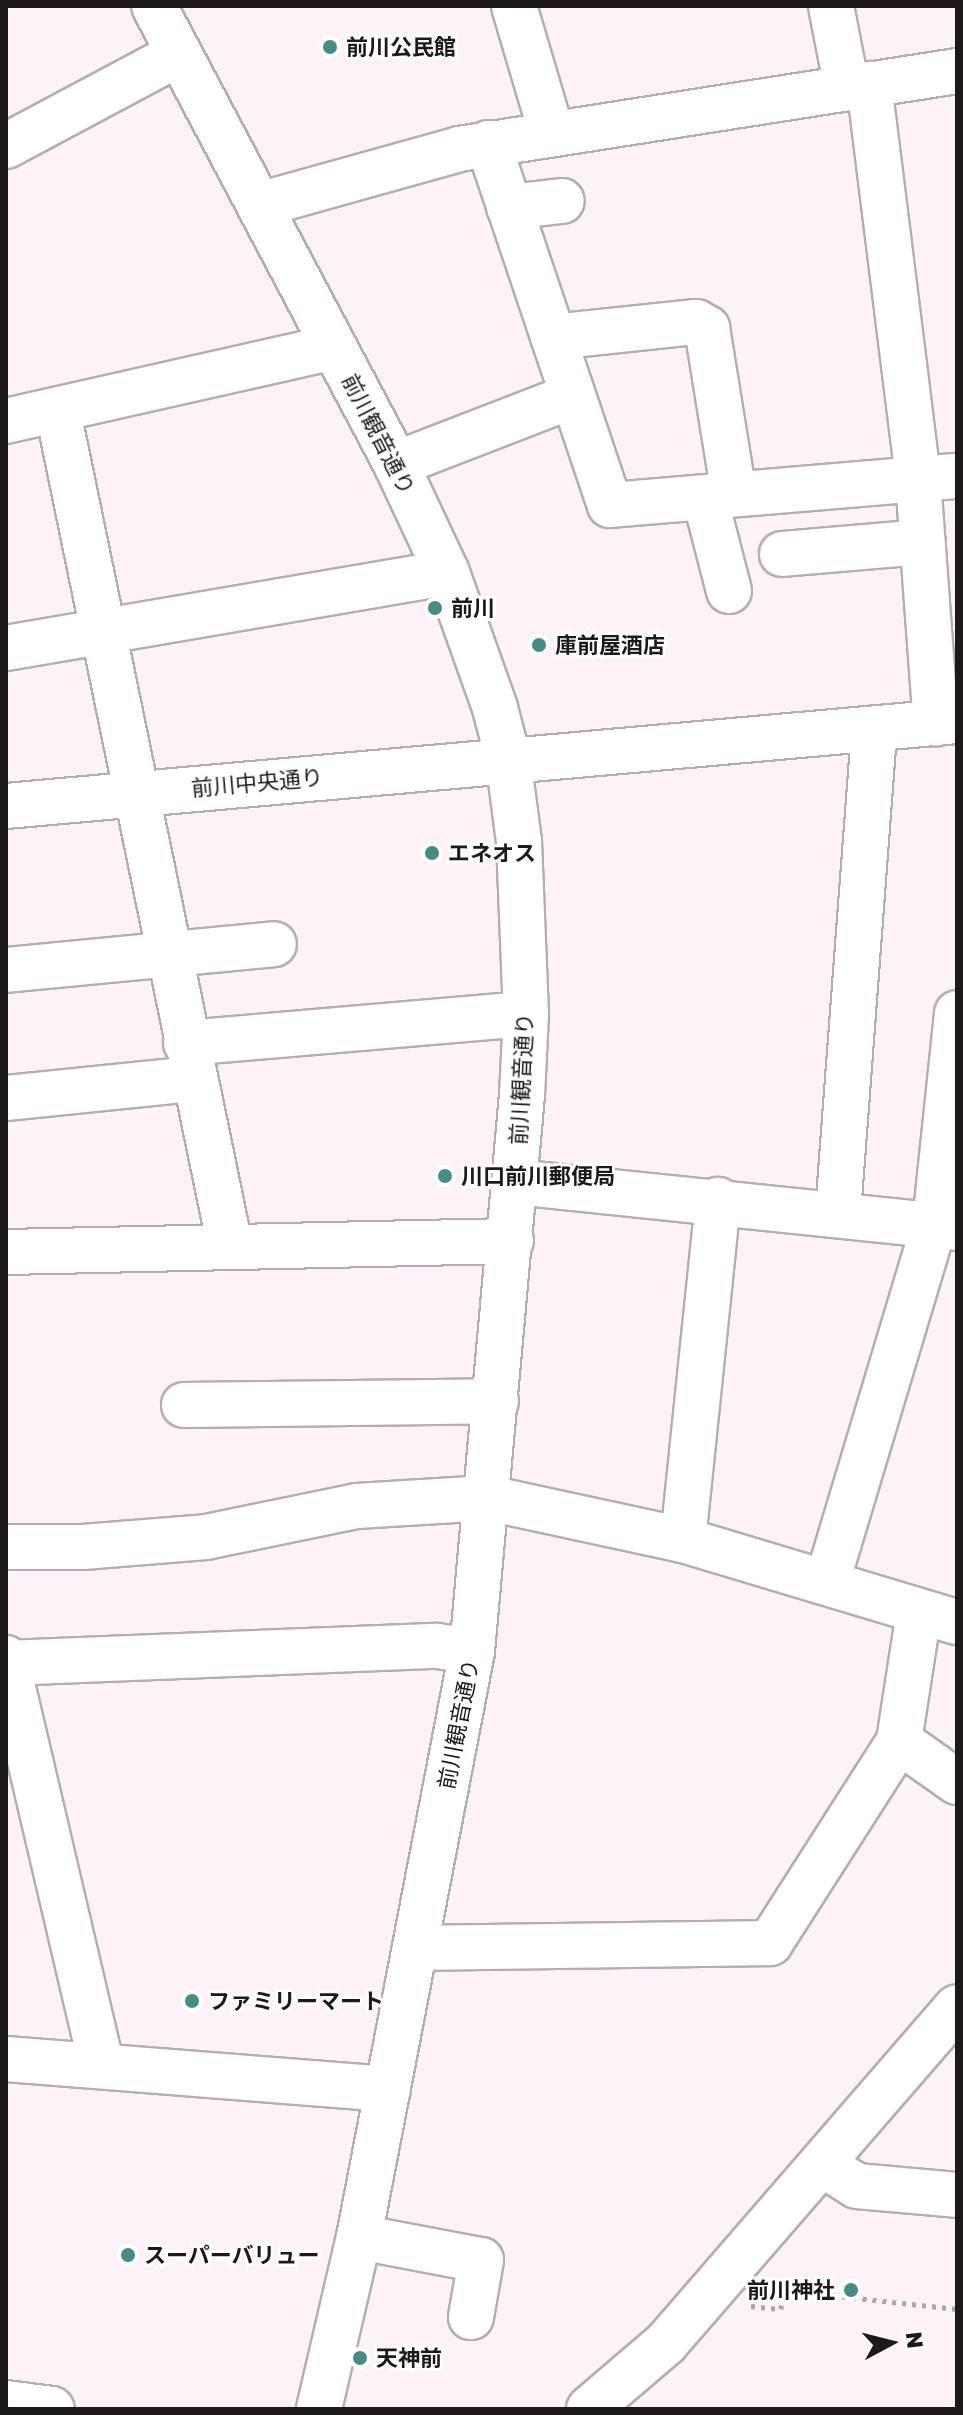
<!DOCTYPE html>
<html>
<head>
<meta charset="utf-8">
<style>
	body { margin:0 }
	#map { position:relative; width:963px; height:2415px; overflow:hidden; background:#fcf2f8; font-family:"Golos Text","Noto Sans JP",sans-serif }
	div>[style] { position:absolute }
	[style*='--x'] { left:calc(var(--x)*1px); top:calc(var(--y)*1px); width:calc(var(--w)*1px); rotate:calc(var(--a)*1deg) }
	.path>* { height:5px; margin-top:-2.5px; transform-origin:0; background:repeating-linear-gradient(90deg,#ada5aa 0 4px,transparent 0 10px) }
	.roads { filter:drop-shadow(2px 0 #b6adb3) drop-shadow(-2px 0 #b6adb3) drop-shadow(0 2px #b6adb3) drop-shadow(0 -2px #b6adb3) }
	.minor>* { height:44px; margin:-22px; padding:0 22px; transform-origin:22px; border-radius:22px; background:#fff }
	.dots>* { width:22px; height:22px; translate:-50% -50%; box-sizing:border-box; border:4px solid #fff; border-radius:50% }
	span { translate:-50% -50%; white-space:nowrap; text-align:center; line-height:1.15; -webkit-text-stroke:6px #fff; paint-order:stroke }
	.poi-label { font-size:22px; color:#1d191b; font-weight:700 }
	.left { translate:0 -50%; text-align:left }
	.right { translate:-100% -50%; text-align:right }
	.street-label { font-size:22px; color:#1d191b }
	.frame { position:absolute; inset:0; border:8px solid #1d191b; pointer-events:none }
	.north { position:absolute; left:851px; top:2303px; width:80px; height:80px; -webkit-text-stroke:6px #fff; paint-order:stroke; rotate:83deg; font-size:22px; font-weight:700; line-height:32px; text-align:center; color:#1d191b }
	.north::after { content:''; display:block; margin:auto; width:28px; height:36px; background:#1d191b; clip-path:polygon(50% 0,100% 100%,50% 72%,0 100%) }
</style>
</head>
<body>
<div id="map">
	<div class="path">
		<div style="--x:751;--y:2306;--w:30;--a:6"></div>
		<div style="--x:781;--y:2309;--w:19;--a:-84"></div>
		<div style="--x:783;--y:2290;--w:175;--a:6.2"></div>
	</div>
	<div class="roads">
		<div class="minor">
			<div style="--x:154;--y:6;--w:518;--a:62.15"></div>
			<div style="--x:396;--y:464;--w:120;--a:64.9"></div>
			<div style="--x:447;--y:573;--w:143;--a:70.4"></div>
			<div style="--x:495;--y:708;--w:52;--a:75.4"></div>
			<div style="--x:508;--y:758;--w:84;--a:82.5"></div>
			<div style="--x:519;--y:841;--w:173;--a:87.7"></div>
			<div style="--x:526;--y:1014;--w:81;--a:92.8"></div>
			<div style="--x:522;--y:1095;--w:558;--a:95.14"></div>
			<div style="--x:472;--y:1651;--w:597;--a:100.91"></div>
			<div style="--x:359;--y:2237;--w:177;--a:103.1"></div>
			<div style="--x:514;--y:6;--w:134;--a:73.5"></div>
			<div style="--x:831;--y:6;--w:84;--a:79"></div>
			<div style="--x:869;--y:84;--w:399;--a:82.9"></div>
			<div style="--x:918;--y:480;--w:244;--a:85.8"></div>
			<div style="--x:488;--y:143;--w:382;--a:71.4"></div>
			<div style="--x:610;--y:505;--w:348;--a:-4.8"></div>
			<div style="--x:6;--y:146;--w:195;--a:-28.1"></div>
			<div style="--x:259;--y:205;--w:208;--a:-15.6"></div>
			<div style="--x:459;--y:149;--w:504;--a:-8.9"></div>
			<div style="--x:509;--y:207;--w:53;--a:-6.5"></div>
			<div style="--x:553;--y:337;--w:144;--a:-6"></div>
			<div style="--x:696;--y:322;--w:13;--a:29"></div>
			<div style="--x:707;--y:328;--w:168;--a:80.8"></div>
			<div style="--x:58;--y:412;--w:852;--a:78.35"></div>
			<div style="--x:6;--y:421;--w:336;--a:-12.7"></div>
			<div style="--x:396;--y:464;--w:189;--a:-21.1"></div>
			<div style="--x:705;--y:498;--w:96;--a:75.5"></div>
			<div style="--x:782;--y:554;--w:141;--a:-4.9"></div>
			<div style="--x:6;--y:648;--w:447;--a:-9.7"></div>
			<div style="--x:6;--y:806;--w:955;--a:-5.11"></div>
			<div style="--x:6;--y:970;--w:269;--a:-5.5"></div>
			<div style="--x:186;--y:1043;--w:341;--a:-4.9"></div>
			<div style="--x:6;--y:1098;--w:189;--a:-5.8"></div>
			<div style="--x:514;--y:1182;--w:445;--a:5.9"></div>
			<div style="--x:838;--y:1212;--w:485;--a:-85.7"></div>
			<div style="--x:6;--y:1252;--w:505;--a:-1.25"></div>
			<div style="--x:184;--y:1405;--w:312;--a:-0.7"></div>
			<div style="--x:683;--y:1540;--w:342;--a:-84.1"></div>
			<div style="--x:6;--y:1547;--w:77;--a:0"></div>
			<div style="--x:83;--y:1547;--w:123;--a:-4.6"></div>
			<div style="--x:206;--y:1537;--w:154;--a:-11.6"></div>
			<div style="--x:357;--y:1506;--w:131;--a:-3.5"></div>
			<div style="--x:488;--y:1498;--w:199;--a:12.2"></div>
			<div style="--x:683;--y:1540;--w:286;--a:16.7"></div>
			<div style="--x:827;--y:1582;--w:375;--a:-73.3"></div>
			<div style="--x:935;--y:1223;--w:211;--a:-84"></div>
			<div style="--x:919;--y:1612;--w:131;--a:98.8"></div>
			<div style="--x:899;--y:1741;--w:71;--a:35.3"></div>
			<div style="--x:6;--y:1658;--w:417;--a:76.8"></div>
			<div style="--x:6;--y:1663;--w:431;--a:-2.3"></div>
			<div style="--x:437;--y:1646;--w:35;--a:8"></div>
			<div style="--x:416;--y:1948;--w:354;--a:-0.8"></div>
			<div style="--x:770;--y:1943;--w:240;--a:-57.4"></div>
			<div style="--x:6;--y:2059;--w:383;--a:4.5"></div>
			<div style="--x:822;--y:2164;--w:41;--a:32.2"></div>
			<div style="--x:857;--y:2186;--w:100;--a:5.1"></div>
			<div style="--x:359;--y:2237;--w:124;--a:10.7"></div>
			<div style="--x:481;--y:2260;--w:58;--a:100"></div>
			<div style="--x:6;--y:2403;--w:46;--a:7.4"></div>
			<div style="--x:589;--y:2409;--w:101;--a:-40.6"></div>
			<div style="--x:666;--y:2343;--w:444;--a:-49.1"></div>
		</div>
	</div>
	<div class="dots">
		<div style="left:330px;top:47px;background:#458c87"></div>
		<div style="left:435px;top:608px;background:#458c87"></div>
		<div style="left:539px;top:645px;background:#458c87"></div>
		<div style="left:432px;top:853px;background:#458c87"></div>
		<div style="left:445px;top:1176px;background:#458c87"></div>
		<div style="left:192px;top:2001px;background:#458c87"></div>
		<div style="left:128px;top:2255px;background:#458c87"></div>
		<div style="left:851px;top:2290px;background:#458c87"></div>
		<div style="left:360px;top:2358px;background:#458c87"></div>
	</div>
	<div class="poi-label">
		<span class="left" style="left:346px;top:47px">前川公民館</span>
		<span class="left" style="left:451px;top:608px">前川</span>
		<span class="left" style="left:555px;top:645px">庫前屋酒店</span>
		<span class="left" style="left:448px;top:853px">エネオス</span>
		<span class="left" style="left:461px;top:1176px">川口前川郵便局</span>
		<span class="left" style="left:208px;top:2001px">ファミリーマート</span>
		<span class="left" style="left:144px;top:2255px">スーパーバリュー</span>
		<span class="right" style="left:835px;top:2290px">前川神社</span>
		<span class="left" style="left:376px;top:2358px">天神前</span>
	</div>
	<div class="street-label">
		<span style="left:379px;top:434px;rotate:63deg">前川観音通り</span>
		<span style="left:257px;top:782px;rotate:-5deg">前川中央通り</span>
		<span style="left:521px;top:1079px;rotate:-87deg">前川観音通り</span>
		<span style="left:458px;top:1724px;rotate:-79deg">前川観音通り</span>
	</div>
	<div class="frame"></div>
	<div class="north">N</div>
</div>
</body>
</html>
